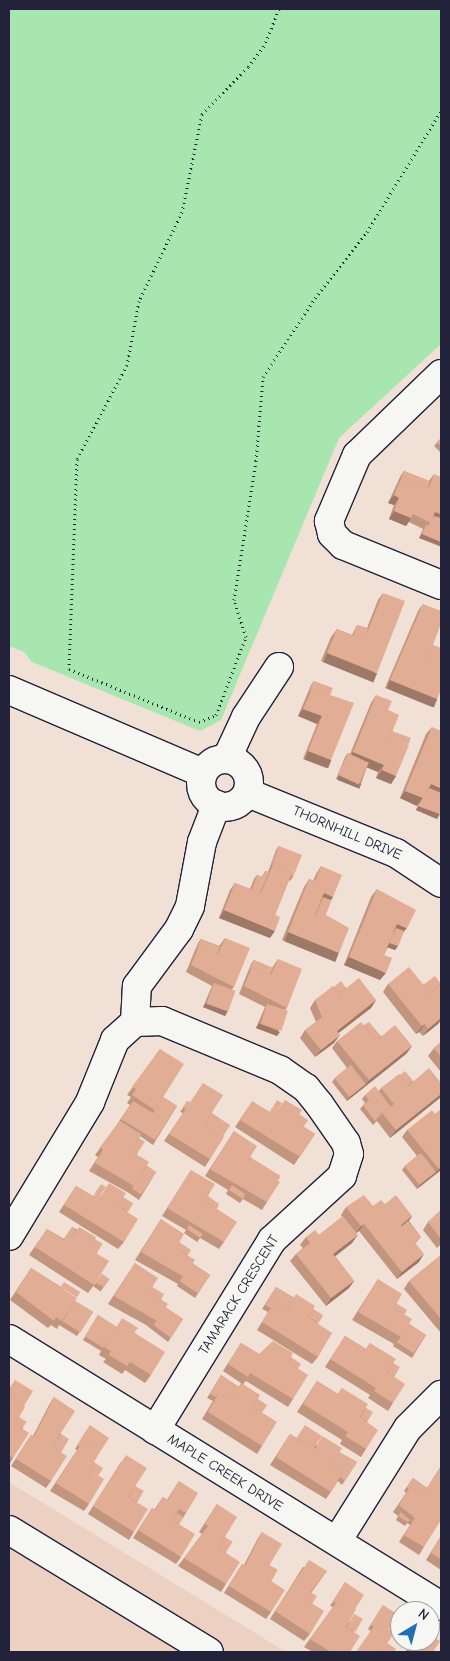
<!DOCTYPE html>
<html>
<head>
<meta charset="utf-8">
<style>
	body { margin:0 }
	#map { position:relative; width:450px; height:1661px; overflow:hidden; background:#f0e0d6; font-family:"Comic Neue",sans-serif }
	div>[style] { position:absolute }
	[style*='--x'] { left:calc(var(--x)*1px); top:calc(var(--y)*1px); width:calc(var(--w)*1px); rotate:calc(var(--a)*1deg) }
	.built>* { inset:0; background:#ecd1c2 }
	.green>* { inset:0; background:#a7e7af }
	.path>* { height:3px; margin-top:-1.5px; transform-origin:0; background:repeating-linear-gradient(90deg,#22223b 0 1px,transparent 0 5px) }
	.roads { filter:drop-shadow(1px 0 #22223b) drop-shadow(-1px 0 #22223b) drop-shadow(0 1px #22223b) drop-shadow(0 -1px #22223b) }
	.minor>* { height:28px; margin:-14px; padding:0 14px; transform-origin:14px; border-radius:14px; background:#f6f6f2 }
	.minor>.ring { margin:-14px; padding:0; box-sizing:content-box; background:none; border:28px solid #f6f6f2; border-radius:50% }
	.wall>* { inset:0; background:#c2957f; transform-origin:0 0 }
	.shaded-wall>* { inset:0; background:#9e7968; transform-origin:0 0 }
	.building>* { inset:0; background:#e1ad94; transform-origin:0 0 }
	span { translate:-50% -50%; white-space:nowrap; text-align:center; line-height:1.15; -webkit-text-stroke:5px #f6f6f2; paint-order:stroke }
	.street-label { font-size:14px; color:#22223b }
	.frame { position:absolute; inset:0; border:10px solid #22223b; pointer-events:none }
	.north { position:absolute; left:390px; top:1601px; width:50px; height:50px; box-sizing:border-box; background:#f6f6f2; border:1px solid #a1a1a9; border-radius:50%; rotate:37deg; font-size:14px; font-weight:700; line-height:20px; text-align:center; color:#22223b }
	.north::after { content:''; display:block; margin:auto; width:18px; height:22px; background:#1f6fb2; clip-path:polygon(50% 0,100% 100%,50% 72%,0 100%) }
</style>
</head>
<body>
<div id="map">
	<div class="built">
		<div style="clip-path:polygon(9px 1482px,286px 1652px,9px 1652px)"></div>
	</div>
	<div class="green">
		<div style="clip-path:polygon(9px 9px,441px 9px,441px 344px,339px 438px,221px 720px,200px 731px,32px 662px,24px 652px,9px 646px)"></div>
	</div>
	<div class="path">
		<div style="--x:279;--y:9;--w:40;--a:112"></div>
		<div style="--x:264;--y:46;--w:26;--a:127"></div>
		<div style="--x:248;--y:67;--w:66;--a:134.4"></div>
		<div style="--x:202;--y:114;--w:100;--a:101.5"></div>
		<div style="--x:182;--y:212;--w:99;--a:115.8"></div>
		<div style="--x:139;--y:301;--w:65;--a:100.6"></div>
		<div style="--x:127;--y:365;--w:106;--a:118"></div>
		<div style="--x:77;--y:459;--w:210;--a:92.2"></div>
		<div style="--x:69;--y:669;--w:140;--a:22.2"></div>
		<div style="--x:199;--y:722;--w:18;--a:-22"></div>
		<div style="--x:216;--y:715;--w:84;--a:-69"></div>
		<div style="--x:246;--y:637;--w:39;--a:-108"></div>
		<div style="--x:234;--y:600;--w:141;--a:-81"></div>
		<div style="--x:256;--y:461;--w:84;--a:-85.2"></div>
		<div style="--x:263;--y:377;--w:95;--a:-56.6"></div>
		<div style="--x:315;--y:298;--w:84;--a:-51.8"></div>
		<div style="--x:367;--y:232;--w:142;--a:-58.6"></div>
	</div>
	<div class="roads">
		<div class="minor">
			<div style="--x:441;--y:374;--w:117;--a:136"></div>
			<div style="--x:357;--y:455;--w:72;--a:113"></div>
			<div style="--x:329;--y:521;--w:13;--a:77"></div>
			<div style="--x:332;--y:534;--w:16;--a:45"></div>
			<div style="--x:343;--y:545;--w:106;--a:22.2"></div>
			<div style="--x:9;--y:690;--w:211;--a:23.2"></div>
			<div style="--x:227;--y:758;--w:45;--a:-65.1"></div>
			<div style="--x:246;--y:717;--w:60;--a:-56.6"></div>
			<div class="ring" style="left:201px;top:759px;width:20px;height:20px"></div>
			<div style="--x:248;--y:793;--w:160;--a:22.1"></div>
			<div style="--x:396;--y:853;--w:54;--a:33.7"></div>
			<div style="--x:135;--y:1022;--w:36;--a:-87"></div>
			<div style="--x:137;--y:986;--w:71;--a:-53.6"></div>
			<div style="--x:179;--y:929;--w:25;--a:-64"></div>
			<div style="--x:190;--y:906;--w:65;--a:-79.4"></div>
			<div style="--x:202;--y:842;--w:40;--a:-69"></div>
			<div style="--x:9;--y:1236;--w:157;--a:-58.8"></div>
			<div style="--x:90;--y:1102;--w:67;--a:-68"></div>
			<div style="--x:115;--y:1040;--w:27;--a:-42"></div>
			<div style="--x:135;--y:1022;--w:27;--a:-2"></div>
			<div style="--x:162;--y:1021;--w:128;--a:22.6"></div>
			<div style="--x:280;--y:1070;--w:32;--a:35"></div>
			<div style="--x:306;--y:1088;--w:21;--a:51"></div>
			<div style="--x:319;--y:1104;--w:47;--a:55.3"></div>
			<div style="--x:346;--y:1143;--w:11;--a:75"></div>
			<div style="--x:349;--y:1154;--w:23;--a:108"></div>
			<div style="--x:342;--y:1176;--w:95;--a:137.6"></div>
			<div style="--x:272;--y:1240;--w:223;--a:121.6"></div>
			<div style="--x:9;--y:1339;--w:508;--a:31.72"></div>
			<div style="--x:9;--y:1530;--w:234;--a:31.4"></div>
			<div style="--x:337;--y:1541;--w:133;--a:-57.9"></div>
			<div style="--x:408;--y:1428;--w:47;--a:-45"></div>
		</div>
	</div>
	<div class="wall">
		<div style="clip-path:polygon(441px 438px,441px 453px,434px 446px)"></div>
		<div style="clip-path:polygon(404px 471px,429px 481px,434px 474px,441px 547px,419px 538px,423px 529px,409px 522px,406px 526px,389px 519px,394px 505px,388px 503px,401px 475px)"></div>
		<div style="clip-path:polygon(383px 593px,372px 681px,321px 661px,331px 637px,337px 629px,352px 635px,357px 625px,367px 628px,378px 600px)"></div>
		<div style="clip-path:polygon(423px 604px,433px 645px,437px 699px,432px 707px,385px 688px,418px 611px)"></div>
		<div style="clip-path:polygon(314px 681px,330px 695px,331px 760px,326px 768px,303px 759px,317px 724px,298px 716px,311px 685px)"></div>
		<div style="clip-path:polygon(376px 695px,388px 710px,392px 731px,396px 776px,391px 784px,376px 778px,378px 772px,367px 767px,361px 784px,358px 788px,336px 779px,345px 757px,348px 753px,350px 754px,371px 703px)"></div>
		<div style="clip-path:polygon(432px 727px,437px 819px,416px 810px,419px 804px,417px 806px,400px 798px,426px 734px)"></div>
		<div style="clip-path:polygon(279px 846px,293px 877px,290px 881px,289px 880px,275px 915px,270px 938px,219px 918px,230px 890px,235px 883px,250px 889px,254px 879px,257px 875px,262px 877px,265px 871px,268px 872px,276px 850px)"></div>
		<div style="clip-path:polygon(321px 866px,333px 897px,331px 900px,324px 918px,326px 915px,333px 961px,282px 940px,304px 887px,309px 879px,313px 881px,316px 874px)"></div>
		<div style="clip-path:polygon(377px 889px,404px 931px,398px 946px,395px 950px,388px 947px,384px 955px,380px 980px,344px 965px,371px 897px)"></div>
		<div style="clip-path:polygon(225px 938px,234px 987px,232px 989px,225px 1016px,203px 1007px,212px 986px,186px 972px,198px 943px,201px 939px,219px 946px)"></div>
		<div style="clip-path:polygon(278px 959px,287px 1008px,285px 1010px,277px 1036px,256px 1028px,265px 1007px,239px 994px,251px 964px,254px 960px,272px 968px)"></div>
		<div style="clip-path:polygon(388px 984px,424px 986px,441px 984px,441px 1020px,438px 1024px,423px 1036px,419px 1032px,416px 1034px,383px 992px)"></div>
		<div style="clip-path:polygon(334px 987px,346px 988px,376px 1000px,371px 1008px,338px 1033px,334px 1043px,315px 1057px,300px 1038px,305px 1030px,316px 1022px,310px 1008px,315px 1000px)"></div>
		<div style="clip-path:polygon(364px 1025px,381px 1036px,412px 1046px,406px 1054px,347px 1101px,332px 1082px,335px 1078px,347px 1068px,332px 1048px,337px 1041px)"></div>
		<div style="clip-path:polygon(441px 1042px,441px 1072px,428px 1056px,434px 1048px)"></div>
		<div style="clip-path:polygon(160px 1049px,163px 1097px,177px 1106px,153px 1145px,140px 1136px,139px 1138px,137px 1155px,147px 1166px,156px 1172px,139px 1200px,129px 1193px,89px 1171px,98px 1157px,95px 1155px,118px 1123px,130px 1105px,127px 1103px,131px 1097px,127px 1095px)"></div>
		<div style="clip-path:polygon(399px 1075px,413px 1081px,441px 1083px,441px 1097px,390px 1138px,377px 1121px,373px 1125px,360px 1109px,365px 1103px,362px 1099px,365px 1095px,379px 1091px,381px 1088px)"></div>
		<div style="clip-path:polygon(185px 1105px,212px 1113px,223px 1137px,210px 1159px,205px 1167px,164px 1141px,183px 1113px,180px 1112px)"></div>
		<div style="clip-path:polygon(247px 1109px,270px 1112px,299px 1114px,304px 1127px,315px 1134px,294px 1165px,235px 1127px)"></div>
		<div style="clip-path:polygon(441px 1113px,441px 1170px,417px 1189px,402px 1170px,405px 1166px,417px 1156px,402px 1137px,407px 1130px,435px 1114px)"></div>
		<div style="clip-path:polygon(234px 1131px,250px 1157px,277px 1181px,267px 1202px,262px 1210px,243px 1199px,240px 1203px,226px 1194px,228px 1190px,205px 1176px)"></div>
		<div style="clip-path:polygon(191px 1170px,208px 1196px,217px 1209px,224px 1242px,219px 1249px,200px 1238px,197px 1242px,184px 1233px,186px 1230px,162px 1216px)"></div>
		<div style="clip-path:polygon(76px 1186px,93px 1196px,123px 1197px,127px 1212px,124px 1242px,118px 1249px,59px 1212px)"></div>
		<div style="clip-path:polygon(385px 1204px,412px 1216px,409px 1221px,421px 1237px,415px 1244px,419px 1262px,397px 1279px,359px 1231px,356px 1233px,352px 1243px,335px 1256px,354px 1281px,349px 1288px,326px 1306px,290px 1261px,296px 1254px,303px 1248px,300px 1245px,306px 1237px,319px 1235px,342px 1217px,341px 1215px,346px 1207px,373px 1206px)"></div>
		<div style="clip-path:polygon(441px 1210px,441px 1244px,437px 1248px,423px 1230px,428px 1222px)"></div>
		<div style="clip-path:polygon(161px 1219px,179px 1242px,192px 1263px,210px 1275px,195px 1298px,177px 1286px,178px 1284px,135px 1260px)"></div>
		<div style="clip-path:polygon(72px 1227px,95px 1239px,97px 1254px,94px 1285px,88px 1293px,29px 1255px,47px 1229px,64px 1239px)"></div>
		<div style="clip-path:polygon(441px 1255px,441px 1333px,404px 1289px,409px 1281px)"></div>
		<div style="clip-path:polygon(135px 1263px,161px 1299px,165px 1307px,183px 1319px,168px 1342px,146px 1325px,108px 1304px)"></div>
		<div style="clip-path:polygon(31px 1268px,61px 1287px,75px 1301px,93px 1312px,77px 1336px,59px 1325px,57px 1329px,51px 1325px,48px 1328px,10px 1300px)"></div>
		<div style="left:102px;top:1274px;width:9px;height:15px;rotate:36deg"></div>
		<div style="clip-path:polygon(378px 1279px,404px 1315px,409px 1324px,426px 1335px,412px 1358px,393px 1346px,394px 1344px,352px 1320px)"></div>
		<div style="clip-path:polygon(276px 1287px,313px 1309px,318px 1324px,318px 1357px,312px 1364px,257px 1330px,268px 1312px,262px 1309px)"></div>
		<div style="clip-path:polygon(98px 1315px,116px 1327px,135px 1333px,151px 1375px,145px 1383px,125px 1370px,122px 1374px,103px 1362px,106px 1359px,99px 1355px,101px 1351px,83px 1340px)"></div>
		<div style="clip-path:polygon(345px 1336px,366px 1349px,370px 1343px,393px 1363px,394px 1377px,393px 1403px,388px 1411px,368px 1398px,370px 1395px,325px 1367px)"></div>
		<div style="clip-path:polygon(241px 1343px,259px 1354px,291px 1357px,298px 1368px,293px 1399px,288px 1407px,246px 1381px,243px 1384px,258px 1399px,262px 1413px,262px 1446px,257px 1454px,202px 1419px,213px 1401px,207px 1398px,221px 1375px,239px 1387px,241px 1383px,223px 1371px)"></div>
		<div style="clip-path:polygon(317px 1381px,338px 1394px,342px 1388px,366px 1408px,367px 1422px,366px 1449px,361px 1457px,340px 1444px,342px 1440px,297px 1412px)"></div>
		<div style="clip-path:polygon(9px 1388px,24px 1406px,19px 1417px,23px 1429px,13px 1458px,9px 1465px)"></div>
		<div style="clip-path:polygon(54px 1397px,61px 1434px,61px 1453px,51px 1481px,46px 1488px,11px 1466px,31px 1435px,33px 1436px,49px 1405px)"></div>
		<div style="clip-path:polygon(90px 1425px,94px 1462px,89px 1504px,84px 1511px,50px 1491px,77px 1450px,75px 1449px)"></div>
		<div style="clip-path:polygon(290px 1434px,297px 1438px,339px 1452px,357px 1462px,342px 1485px,338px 1481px,326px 1499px,270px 1465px)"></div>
		<div style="clip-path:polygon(121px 1462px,135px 1486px,137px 1502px,134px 1532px,129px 1540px,88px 1514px)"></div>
		<div style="clip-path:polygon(441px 1466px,424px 1547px,419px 1555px,399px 1542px,410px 1525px,407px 1523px,405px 1526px,396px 1520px,398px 1516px,393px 1512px,406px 1493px,404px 1491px,413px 1478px,427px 1488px)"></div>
		<div style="clip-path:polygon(179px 1481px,186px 1513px,179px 1524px,181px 1557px,176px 1564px,133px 1538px,152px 1508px,154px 1510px,163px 1497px,167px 1500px)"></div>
		<div style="clip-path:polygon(217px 1504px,225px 1537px,226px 1553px,226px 1584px,221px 1592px,178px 1566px,202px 1534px,199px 1532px)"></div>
		<div style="clip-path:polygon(262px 1532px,269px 1565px,271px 1581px,271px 1612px,266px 1619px,224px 1593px,242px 1564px,244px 1565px,257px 1540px)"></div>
		<div style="clip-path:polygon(441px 1536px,441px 1570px,426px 1560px)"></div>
		<div style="clip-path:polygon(303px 1567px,327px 1571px,311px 1593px,312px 1604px,310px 1634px,304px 1641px,270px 1619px)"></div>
		<div style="clip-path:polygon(345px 1582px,355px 1609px,349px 1621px,354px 1633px,350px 1652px,313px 1652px,304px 1647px,333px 1607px,330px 1606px)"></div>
		<div style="clip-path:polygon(383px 1605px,387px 1643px,368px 1629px)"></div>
		<div style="clip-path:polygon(412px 1641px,433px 1652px,405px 1652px)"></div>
	</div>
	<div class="shaded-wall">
		<div style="clip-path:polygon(394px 495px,399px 498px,394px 505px,388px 503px)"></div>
		<div style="clip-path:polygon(394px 511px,411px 518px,406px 526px,389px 519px)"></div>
		<div style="clip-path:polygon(435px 512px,441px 514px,441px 524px,431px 520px)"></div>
		<div style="clip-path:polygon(422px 534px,441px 542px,441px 546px,419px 538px)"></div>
		<div style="left:327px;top:653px;width:54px;height:10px;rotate:22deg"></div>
		<div style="left:390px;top:680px;width:51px;height:9px;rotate:22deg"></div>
		<div style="clip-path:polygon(303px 709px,322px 716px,317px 724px,298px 716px)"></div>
		<div style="left:308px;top:751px;width:25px;height:9px;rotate:21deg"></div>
		<div style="clip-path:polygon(353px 752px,384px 765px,378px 772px,348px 760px)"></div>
		<div style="clip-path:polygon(382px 770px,396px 776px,391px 784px,376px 778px)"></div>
		<div style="left:339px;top:775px;width:24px;height:5px;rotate:22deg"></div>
		<div style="clip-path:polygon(431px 784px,441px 788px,441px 798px,426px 792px)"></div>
		<div style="clip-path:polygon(405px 791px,423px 798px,417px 806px,400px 798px)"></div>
		<div style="clip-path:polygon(418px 806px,440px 814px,437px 819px,416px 810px)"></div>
		<div style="clip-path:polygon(324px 893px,333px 897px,328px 904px,320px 901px)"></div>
		<div style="clip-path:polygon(224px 910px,275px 931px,270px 938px,219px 918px)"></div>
		<div style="clip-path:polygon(397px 924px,407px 928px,401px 935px,393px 932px)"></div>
		<div style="left:288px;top:932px;width:55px;height:10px;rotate:22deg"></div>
		<div style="clip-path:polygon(389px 942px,398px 946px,395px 950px,386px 947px)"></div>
		<div style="clip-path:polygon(349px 957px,386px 973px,380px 980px,344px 965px)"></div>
		<div style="clip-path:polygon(376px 1000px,371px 1008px,331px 1039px,337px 1031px)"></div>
		<div style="clip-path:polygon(206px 1003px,228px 1011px,225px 1016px,203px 1007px)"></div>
		<div style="clip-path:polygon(441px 1018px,441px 1020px,438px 1024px,423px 1036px,428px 1029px)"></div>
		<div style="clip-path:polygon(259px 1023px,280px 1032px,277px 1036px,256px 1028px)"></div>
		<div style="clip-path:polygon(425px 1024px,419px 1032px,416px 1034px,422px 1026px)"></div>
		<div style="clip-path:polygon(340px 1035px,334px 1043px,315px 1057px,321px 1050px)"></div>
		<div style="clip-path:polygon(412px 1046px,406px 1054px,347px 1101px,350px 1097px,366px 1084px,369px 1080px)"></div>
		<div style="clip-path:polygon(441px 1094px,441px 1097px,390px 1138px,396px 1130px)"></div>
		<div style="clip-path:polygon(441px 1167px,441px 1170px,417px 1189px,420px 1185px,436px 1172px)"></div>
		<div style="clip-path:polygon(412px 1216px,407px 1223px,399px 1230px,401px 1225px)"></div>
		<div style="clip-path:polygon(364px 1224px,359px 1231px,355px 1234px,361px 1226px)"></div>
		<div style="clip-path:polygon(358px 1235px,352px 1243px,328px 1262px,333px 1254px)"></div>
		<div style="clip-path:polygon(424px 1254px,419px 1262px,397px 1279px,402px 1272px)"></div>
		<div style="clip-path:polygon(354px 1281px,349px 1288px,326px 1306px,331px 1298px)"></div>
	</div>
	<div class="building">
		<div style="clip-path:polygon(441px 438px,441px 446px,437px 442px)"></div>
		<div style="clip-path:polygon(404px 471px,430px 481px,428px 487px,402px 477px,400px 480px)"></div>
		<div style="clip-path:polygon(434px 474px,441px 477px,441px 514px,435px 512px,431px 523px,413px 514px,411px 518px,394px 511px,399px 498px,394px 495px,402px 477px,429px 487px)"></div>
		<div style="clip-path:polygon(434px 516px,441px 518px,441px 542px,422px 534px,426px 525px,428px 526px)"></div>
		<div style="clip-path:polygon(383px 593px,405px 601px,377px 673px,327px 653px,337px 629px,364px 640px)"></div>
		<div style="clip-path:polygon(423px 604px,441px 611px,441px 623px,428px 659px,441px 665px,441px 690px,437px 699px,390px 680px)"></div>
		<div style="left:357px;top:625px;width:12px;height:12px;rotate:20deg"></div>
		<div style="clip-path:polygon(433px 645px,441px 648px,441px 665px,428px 659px)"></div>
		<div style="clip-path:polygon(314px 681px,333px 688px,330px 695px,312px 689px,309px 692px)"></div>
		<div style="clip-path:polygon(312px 689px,354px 703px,331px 760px,308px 751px,322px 716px,303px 709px)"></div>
		<div style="clip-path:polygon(376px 695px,392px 701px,388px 710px,399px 715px,390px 737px,409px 745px,396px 776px,382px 770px,384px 765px,353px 752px)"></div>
		<div style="clip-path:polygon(432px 727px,441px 731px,441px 788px,431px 784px,423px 798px,405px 791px)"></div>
		<div style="clip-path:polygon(392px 731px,411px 738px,408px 745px,390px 737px)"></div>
		<div style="left:348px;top:753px;width:23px;height:24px;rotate:25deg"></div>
		<div style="clip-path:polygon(429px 788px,441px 793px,441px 812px,440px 814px,418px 806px)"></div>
		<div style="clip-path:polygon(279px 846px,302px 855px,293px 877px,291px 875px,293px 870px,274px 862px,271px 866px)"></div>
		<div style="clip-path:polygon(274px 862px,293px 870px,275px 915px,280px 917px,275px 931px,224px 910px,235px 883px,261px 893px)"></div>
		<div style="clip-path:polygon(321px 866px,342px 875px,333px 897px,324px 893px,315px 915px,324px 918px,326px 915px,349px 928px,339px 953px,288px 932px,309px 879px,315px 881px)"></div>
		<div style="clip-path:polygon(265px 871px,269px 872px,260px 893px,252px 889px,257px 875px,263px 877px)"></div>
		<div style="clip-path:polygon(377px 889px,416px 910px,407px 928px,397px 924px,384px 955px,392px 958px,386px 973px,349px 957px)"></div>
		<div style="left:323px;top:897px;width:9px;height:20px;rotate:21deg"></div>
		<div style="clip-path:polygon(396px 928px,404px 931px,398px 946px,389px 943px)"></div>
		<div style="clip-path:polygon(225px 938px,250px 948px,234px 987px,191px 965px,199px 946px,218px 954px)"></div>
		<div style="clip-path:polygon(201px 939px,220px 947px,217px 954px,199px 946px,196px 950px)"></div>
		<div style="clip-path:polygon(278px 959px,302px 969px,287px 1008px,244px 986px,252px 967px,271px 975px)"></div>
		<div style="clip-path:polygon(254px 960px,273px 968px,270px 975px,252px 967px,249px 971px)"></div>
		<div style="clip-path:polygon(409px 967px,430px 993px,441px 984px,441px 1011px,440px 1012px,441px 1013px,441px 1018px,428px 1029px,425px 1024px,422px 1026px,388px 984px)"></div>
		<div style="left:435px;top:976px;width:10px;height:15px;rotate:53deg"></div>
		<div style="clip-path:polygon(359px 978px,376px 1000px,337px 1031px,340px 1035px,321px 1050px,305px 1030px,322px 1017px,315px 1000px,333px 986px,339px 994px)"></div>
		<div style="clip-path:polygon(341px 981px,346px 988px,339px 994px,334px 987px)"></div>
		<div style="left:214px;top:983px;width:23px;height:22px;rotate:20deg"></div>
		<div style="left:267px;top:1004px;width:22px;height:21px;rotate:18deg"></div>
		<div style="clip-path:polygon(361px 1022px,376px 1041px,395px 1025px,412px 1046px,369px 1080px,337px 1041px)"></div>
		<div style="clip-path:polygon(369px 1022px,381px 1036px,376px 1041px,364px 1025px)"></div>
		<div style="clip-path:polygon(441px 1042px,441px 1057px,434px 1048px)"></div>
		<div style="clip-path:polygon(160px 1049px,184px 1064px,155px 1110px,132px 1095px,136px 1089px,132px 1087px)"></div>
		<div style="left:351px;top:1065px;width:24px;height:21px;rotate:52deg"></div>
		<div style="clip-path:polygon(429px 1068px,441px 1083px,441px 1094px,396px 1130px,382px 1113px,394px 1104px,381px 1088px,399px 1074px,408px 1086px)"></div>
		<div style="left:405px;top:1071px;width:13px;height:7px;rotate:51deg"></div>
		<div style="clip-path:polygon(203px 1083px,223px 1095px,204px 1125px,224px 1137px,210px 1159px,169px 1134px)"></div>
		<div style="clip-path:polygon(375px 1086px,391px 1107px,382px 1113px,375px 1121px,363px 1105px,369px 1100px,365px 1095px)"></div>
		<div style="clip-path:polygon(163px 1097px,177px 1106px,155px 1140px,121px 1119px,133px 1101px,153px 1113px)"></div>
		<div style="clip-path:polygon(277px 1100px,282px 1103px,277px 1111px,272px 1108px,270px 1112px)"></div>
		<div style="clip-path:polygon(285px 1100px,302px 1110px,295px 1121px,315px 1134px,300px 1157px,240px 1120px,252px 1101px,270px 1112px,272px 1108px,277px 1111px)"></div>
		<div style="clip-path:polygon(187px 1101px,190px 1102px,186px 1109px,183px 1107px)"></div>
		<div style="clip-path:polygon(432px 1110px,441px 1122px,441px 1167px,439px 1169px,407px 1130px)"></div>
		<div style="clip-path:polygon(439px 1110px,441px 1113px,441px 1122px,435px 1114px)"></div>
		<div style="left:212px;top:1113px;width:22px;height:14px;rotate:34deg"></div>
		<div style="left:299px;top:1114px;width:11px;height:8px;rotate:34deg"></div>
		<div style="clip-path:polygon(120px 1121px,141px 1134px,131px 1151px,149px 1162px,134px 1186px,95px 1163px,103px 1150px,100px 1147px)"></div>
		<div style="clip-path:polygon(234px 1131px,257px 1146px,247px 1162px,280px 1182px,267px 1202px,210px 1169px)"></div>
		<div style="left:139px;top:1138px;width:7px;height:15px;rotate:34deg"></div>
		<div style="left:421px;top:1153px;width:24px;height:21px;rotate:52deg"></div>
		<div style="left:250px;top:1157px;width:36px;height:6px;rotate:32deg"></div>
		<div style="left:147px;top:1166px;width:11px;height:27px;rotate:34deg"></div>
		<div style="clip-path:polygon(191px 1170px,215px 1184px,205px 1201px,237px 1222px,224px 1242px,167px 1208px)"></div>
		<div style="clip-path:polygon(109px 1183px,126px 1193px,118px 1206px,138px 1219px,124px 1242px,64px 1205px,76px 1186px,94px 1197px,96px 1193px,101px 1196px)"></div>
		<div style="clip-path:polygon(101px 1184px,106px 1187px,100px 1196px,96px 1193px,93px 1196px)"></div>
		<div style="clip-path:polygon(232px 1185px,245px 1194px,243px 1199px,229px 1190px)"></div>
		<div style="clip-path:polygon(364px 1195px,373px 1206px,381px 1200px,385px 1204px,396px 1195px,412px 1216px,401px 1225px,424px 1254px,402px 1272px,364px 1224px,361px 1226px,346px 1207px)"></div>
		<div style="clip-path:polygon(208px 1196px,219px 1204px,217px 1209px,205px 1201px)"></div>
		<div style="left:123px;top:1197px;width:12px;height:10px;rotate:31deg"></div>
		<div style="clip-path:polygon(441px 1210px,441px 1239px,428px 1222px)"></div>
		<div style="clip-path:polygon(343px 1216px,358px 1235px,333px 1254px,354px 1281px,331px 1298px,296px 1254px,310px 1243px,306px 1237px,315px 1230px,319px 1235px)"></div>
		<div style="clip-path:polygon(161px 1219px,184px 1234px,176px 1248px,195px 1260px,184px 1277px,141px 1252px)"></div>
		<div style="left:408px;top:1221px;width:21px;height:9px;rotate:51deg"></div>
		<div style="clip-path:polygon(189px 1225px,203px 1234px,200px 1238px,187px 1229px)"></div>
		<div style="clip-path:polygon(72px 1227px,76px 1230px,71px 1238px,67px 1235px,64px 1239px)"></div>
		<div style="clip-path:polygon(79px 1227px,96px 1237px,89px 1249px,109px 1261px,94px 1285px,35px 1247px,47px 1229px,64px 1240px,67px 1235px,71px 1238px)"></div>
		<div style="left:95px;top:1239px;width:9px;height:12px;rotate:32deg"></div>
		<div style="clip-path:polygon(179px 1242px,191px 1250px,188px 1255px,176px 1248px)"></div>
		<div style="clip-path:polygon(441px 1255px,441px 1319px,409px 1281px)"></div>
		<div style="clip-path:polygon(135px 1263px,158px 1278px,149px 1292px,168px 1304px,157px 1321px,114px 1296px)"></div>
		<div style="left:192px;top:1263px;width:22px;height:22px;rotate:34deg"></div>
		<div style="clip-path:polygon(31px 1268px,77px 1298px,62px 1321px,56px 1317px,54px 1321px,16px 1292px)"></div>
		<div style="clip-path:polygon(102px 1274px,109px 1279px,104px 1287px,96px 1283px)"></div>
		<div style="clip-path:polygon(378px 1279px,402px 1294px,394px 1308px,412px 1319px,401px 1337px,358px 1312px)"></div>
		<div style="left:64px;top:1282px;width:19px;height:6px;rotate:32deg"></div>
		<div style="left:152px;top:1287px;width:14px;height:6px;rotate:30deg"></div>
		<div style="clip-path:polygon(276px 1287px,294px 1298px,286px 1311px,274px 1303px,271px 1308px,265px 1305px)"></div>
		<div style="clip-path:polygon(296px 1294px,315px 1306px,308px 1317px,332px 1333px,318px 1357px,262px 1322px,274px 1303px,286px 1311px)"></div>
		<div style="left:75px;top:1301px;width:21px;height:24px;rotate:31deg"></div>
		<div style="clip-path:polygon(396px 1303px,407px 1310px,404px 1315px,394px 1308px)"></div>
		<div style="clip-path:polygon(165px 1307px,183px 1319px,171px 1338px,148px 1321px,154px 1325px)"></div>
		<div style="left:313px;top:1309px;width:12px;height:9px;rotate:31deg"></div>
		<div style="left:98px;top:1315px;width:22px;height:25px;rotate:32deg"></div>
		<div style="clip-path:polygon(122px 1318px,138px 1328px,134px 1333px,119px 1323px,117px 1327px)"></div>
		<div style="clip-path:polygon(119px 1323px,165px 1352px,151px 1375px,130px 1362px,127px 1366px,109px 1355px,111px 1351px,104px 1347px)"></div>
		<div style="left:409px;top:1324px;width:20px;height:22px;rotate:33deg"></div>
		<div style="clip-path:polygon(345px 1336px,366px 1349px,370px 1343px,396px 1359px,387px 1372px,405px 1384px,393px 1403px,374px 1391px,376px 1388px,330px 1359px)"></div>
		<div style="clip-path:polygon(273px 1341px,293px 1353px,288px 1362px,308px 1375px,293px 1399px,250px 1373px,248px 1377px,228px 1364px,241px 1343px,259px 1354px)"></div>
		<div style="clip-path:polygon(291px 1357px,301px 1364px,298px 1368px,288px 1362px)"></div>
		<div style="left:393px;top:1363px;width:8px;height:11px;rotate:30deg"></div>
		<div style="clip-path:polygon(221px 1375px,239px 1387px,231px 1400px,219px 1393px,216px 1397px,210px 1394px)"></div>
		<div style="clip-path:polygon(15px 1380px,33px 1391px,24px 1406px,9px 1396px,9px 1389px)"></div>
		<div style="clip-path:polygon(317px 1381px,338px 1394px,342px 1388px,368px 1404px,360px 1417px,378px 1430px,366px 1449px,345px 1436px,348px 1432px,303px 1404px)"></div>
		<div style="clip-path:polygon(241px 1383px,260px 1395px,253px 1407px,277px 1422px,262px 1446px,208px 1412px,219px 1393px,231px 1400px)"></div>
		<div style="clip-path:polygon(9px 1396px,25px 1407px,15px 1424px,29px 1433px,13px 1458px,9px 1455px)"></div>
		<div style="clip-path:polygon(54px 1397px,75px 1411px,52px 1447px,67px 1456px,51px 1481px,16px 1459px,31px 1435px,34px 1437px)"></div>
		<div style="left:258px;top:1399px;width:11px;height:9px;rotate:34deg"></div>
		<div style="left:366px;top:1408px;width:8px;height:11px;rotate:30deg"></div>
		<div style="left:19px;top:1417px;width:9px;height:8px;rotate:32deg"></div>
		<div style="clip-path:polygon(90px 1425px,109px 1438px,100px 1452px,83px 1441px,80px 1446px,77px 1445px)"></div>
		<div style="left:305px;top:1425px;width:20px;height:15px;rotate:33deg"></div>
		<div style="clip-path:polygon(61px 1434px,69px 1439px,61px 1453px,52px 1447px)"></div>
		<div style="clip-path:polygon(290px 1434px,315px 1449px,322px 1436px,342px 1448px,331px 1465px,343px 1472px,331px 1492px,276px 1457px)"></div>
		<div style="clip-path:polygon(83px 1441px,100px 1452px,89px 1470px,104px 1479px,89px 1504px,56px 1483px)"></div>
		<div style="clip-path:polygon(339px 1452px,357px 1462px,345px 1481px,340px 1477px,343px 1472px,331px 1465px)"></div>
		<div style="clip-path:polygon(126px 1455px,147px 1468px,128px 1497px,148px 1509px,134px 1532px,93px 1506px)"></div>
		<div style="left:94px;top:1462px;width:11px;height:9px;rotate:34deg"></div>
		<div style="clip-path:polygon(441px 1466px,441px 1520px,424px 1547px,404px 1535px,415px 1518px,399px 1505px,410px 1487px,424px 1493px)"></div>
		<div style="clip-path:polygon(413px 1478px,427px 1488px,424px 1493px,410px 1487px,409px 1489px,407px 1487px)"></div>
		<div style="clip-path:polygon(179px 1481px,198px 1493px,186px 1513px,179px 1509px,172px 1520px,195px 1534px,181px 1557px,138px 1530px,152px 1508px,155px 1510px,163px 1497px,168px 1500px)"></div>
		<div style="left:135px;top:1486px;width:10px;height:13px;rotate:29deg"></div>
		<div style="clip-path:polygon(217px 1504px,237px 1517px,218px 1548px,240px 1562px,226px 1584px,184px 1558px,208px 1526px,205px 1524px)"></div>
		<div style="clip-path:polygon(401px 1512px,410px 1520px,408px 1522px,398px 1516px)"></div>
		<div style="clip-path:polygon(177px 1513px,184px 1517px,179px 1524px,172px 1520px)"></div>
		<div style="clip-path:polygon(262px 1532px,282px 1544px,263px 1576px,285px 1590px,271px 1612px,229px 1586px,242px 1564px,245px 1566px)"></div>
		<div style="clip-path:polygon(441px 1536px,441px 1559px,431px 1553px)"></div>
		<div style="left:225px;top:1537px;width:9px;height:13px;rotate:32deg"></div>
		<div style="clip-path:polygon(309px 1560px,327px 1571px,305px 1599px,324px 1611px,310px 1634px,275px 1611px)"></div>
		<div style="left:269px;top:1565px;width:10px;height:13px;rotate:29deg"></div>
		<div style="clip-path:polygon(345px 1582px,364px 1595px,355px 1609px,339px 1599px,336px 1603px,333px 1602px)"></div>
		<div style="clip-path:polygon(310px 1592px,317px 1596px,312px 1604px,305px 1599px)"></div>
		<div style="clip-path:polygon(339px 1599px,356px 1609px,346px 1627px,360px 1636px,350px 1652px,331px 1652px,310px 1639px)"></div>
		<div style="clip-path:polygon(383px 1605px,400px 1616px,400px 1623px,394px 1633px,377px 1622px,374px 1627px,371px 1625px)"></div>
		<div style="left:354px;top:1614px;width:10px;height:15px;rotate:29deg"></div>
		<div style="clip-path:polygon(377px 1622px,394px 1633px,383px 1650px,386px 1652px,356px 1652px)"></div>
		<div style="clip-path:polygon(430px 1635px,440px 1641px,433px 1652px,425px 1652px,414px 1645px,411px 1649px,408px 1648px,412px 1641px,430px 1641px)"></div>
		<div style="clip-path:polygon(387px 1643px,396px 1649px,394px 1652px,386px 1652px,383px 1650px)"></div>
		<div style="clip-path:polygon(414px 1645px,425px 1652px,410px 1652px)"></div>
	</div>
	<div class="street-label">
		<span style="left:347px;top:833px;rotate:23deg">THORNHILL DRIVE</span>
		<span style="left:239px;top:1295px;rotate:-58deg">TAMARACK CRESCENT</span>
		<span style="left:225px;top:1473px;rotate:32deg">MAPLE CREEK DRIVE</span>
	</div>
	<div class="frame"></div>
	<div class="north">N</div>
</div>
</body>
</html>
